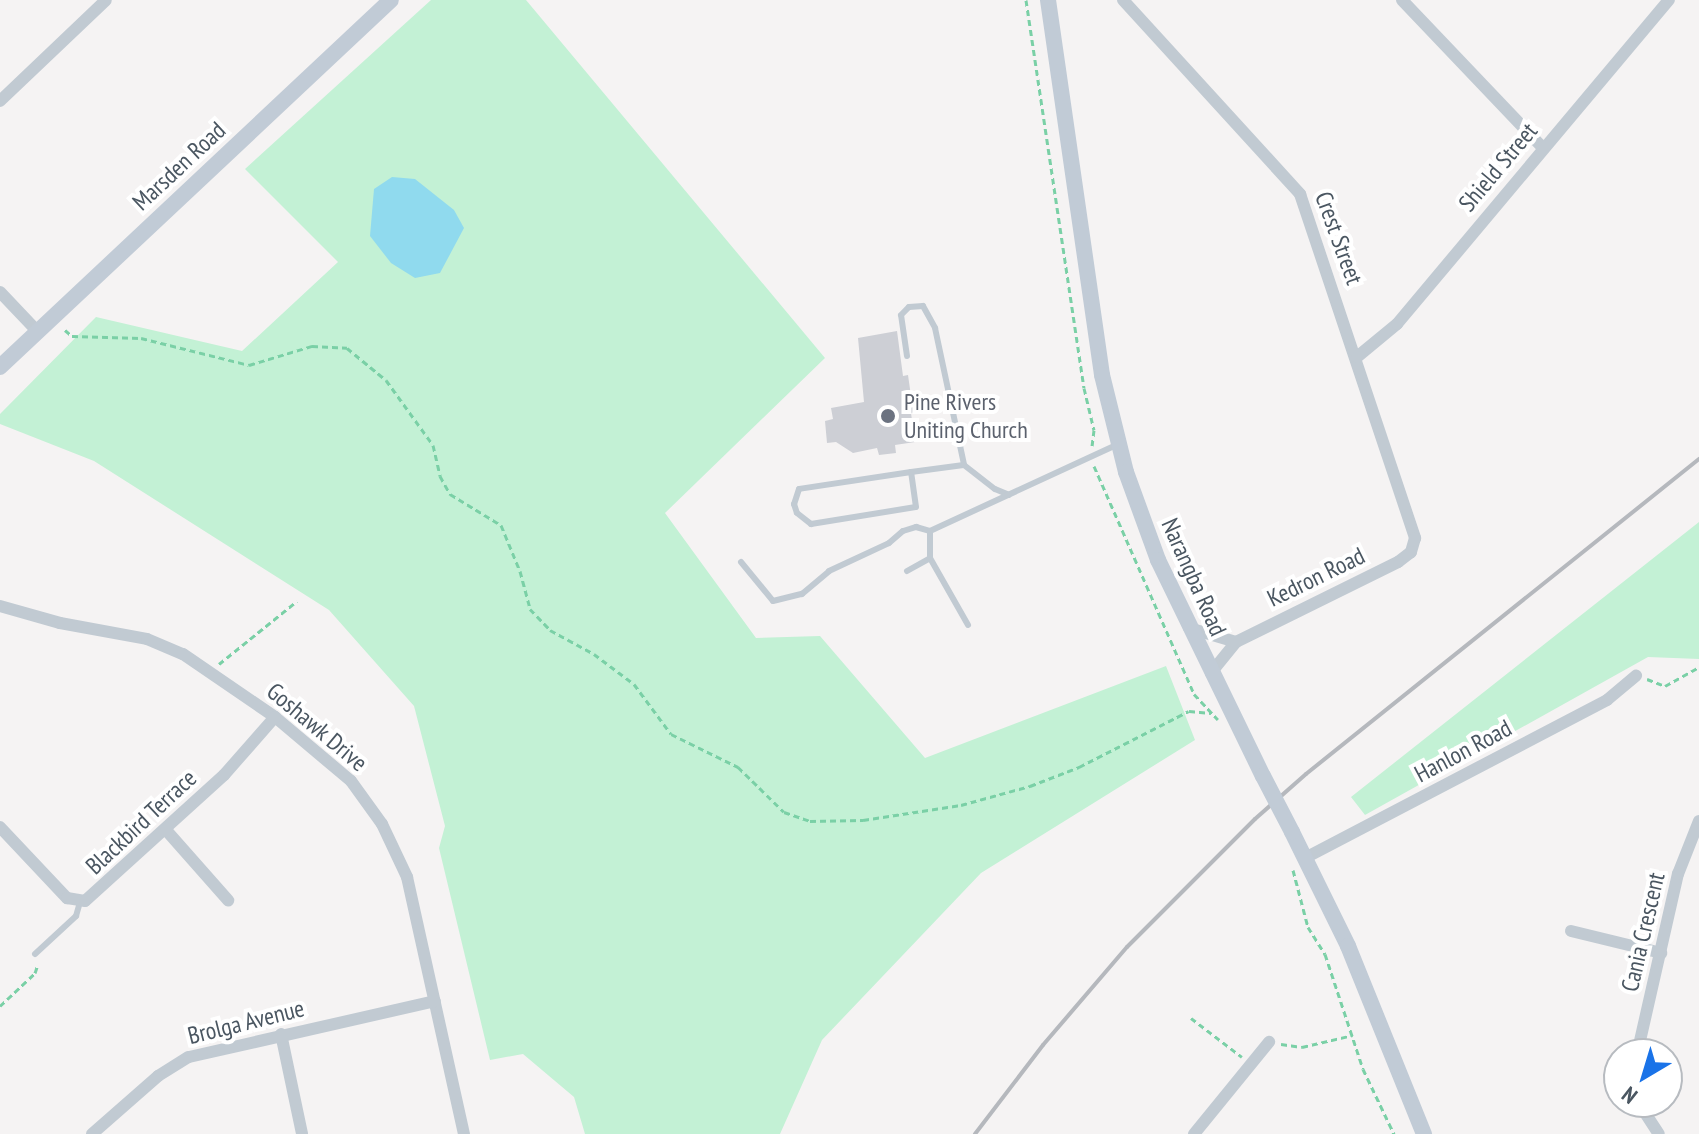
<!DOCTYPE html>
<html>
<head>
<meta charset="utf-8">
<style>
	body { margin:0 }
	#map { position:relative; width:1699px; height:1134px; overflow:hidden; background:#f5f3f3; font-family:"PT Sans Narrow",sans-serif }
	div>[style] { position:absolute }
	[style*='--x'] { left:calc(var(--x)*1px); top:calc(var(--y)*1px); width:calc(var(--w)*1px); rotate:calc(var(--a)*1deg) }
	.green>* { inset:0; background:#c3f1d5 }
	.water>* { inset:0; background:#90daee }
	.building>* { inset:0; background:#cdcfd5 }
	.path>* { height:3px; margin-top:-1.5px; transform-origin:0; background:repeating-linear-gradient(90deg,#7ad0a6 0 6px,transparent 0 10px) }
	.lane>* { height:6px; margin:-3px; padding:0 3px; transform-origin:3px; border-radius:3px; background:#c1cad2 }
	.street>* { height:12px; margin:-6px; padding:0 6px; transform-origin:6px; border-radius:6px; background:#c1cad2 }
	.secondary>* { height:16px; margin:-8px; padding:0 8px; transform-origin:8px; border-radius:8px; background:#c1cbd6 }
	.rail>* { height:4px; margin:-2px; padding:0 2px; transform-origin:2px; border-radius:2px; background:#b5b8bd }
	.secondary-bridge>* { height:16px; margin:-8px; padding:0 8px; transform-origin:8px; border-radius:8px; background:#c1cbd6 }
	.dots>* { width:22px; height:22px; translate:-50% -50%; box-sizing:border-box; border:4px solid #fff; border-radius:50% }
	span { translate:-50% -50%; white-space:nowrap; text-align:center; line-height:1.15; -webkit-text-stroke:8px #fff; paint-order:stroke }
	.street-label { font-size:24px; color:#4a5661 }
	.worship-label { font-size:24px; color:#5b616d }
	.left { translate:0 -50%; text-align:left }
	.north { position:absolute; left:1603px; top:1038px; width:80px; height:80px; box-sizing:border-box; background:#fff; border:2px solid #b7bbc0; border-radius:50%; rotate:218deg; font-size:22px; font-weight:700; line-height:32px; text-align:center; color:#4a5661 }
	.north::after { content:''; display:block; margin:auto; width:28px; height:36px; background:#1a73e8; clip-path:polygon(50% 0,100% 100%,50% 72%,0 100%) }
</style>
</head>
<body>
<div id="map">
	<div class="green">
		<div style="clip-path:polygon(431px 0,526px 0,825px 358px,665px 513px,756px 638px,820px 636px,925px 758px,1166px 666px,1195px 740px,981px 873px,822px 1040px,780px 1134px,585px 1134px,574px 1097px,523px 1054px,490px 1060px,439px 848px,445px 826px,414px 706px,329px 610px,94px 461px,0 424px,0 414px,96px 317px,242px 351px,338px 262px,245px 169px)"></div>
		<div style="clip-path:polygon(1699px 522px,1699px 659px,1648px 657px,1365px 815px,1351px 797px)"></div>
	</div>
	<div class="water">
		<div style="clip-path:polygon(392px 177px,415px 179px,454px 210px,464px 228px,440px 273px,415px 278px,391px 263px,370px 236px,374px 189px)"></div>
	</div>
	<div class="building">
		<div style="clip-path:polygon(897px 331px,903px 376px,908px 375px,911px 396px,917px 395px,919px 411px,911px 413px,915px 442px,895px 445px,896px 453px,879px 455px,877px 448px,853px 453px,836px 442px,827px 443px,825px 421px,833px 419px,831px 408px,864px 402px,858px 338px)"></div>
	</div>
	<div class="path">
		<div style="--x:1026;--y:0;--w:392;--a:81.5"></div>
		<div style="--x:1084;--y:388;--w:43;--a:76.6"></div>
		<div style="--x:1094;--y:430;--w:16;--a:97"></div>
		<div style="--x:65;--y:330;--w:9;--a:41"></div>
		<div style="--x:72;--y:336;--w:69;--a:1.7"></div>
		<div style="--x:141;--y:338;--w:111;--a:14"></div>
		<div style="--x:249;--y:365;--w:66;--a:-16.8"></div>
		<div style="--x:312;--y:346;--w:35;--a:3"></div>
		<div style="--x:347;--y:348;--w:50;--a:39.4"></div>
		<div style="--x:386;--y:380;--w:80;--a:54.1"></div>
		<div style="--x:433;--y:445;--w:32;--a:77"></div>
		<div style="--x:440;--y:476;--w:21;--a:61"></div>
		<div style="--x:450;--y:494;--w:60;--a:31.3"></div>
		<div style="--x:501;--y:525;--w:50;--a:67.6"></div>
		<div style="--x:520;--y:571;--w:39;--a:75"></div>
		<div style="--x:530;--y:609;--w:29;--a:46"></div>
		<div style="--x:550;--y:630;--w:50;--a:28.6"></div>
		<div style="--x:594;--y:654;--w:50;--a:36.9"></div>
		<div style="--x:634;--y:684;--w:62;--a:53.5"></div>
		<div style="--x:671;--y:734;--w:75;--a:26.2"></div>
		<div style="--x:738;--y:767;--w:64;--a:44.4"></div>
		<div style="--x:784;--y:812;--w:28;--a:19"></div>
		<div style="--x:810;--y:821;--w:53;--a:-1.1"></div>
		<div style="--x:863;--y:820;--w:99;--a:-8.7"></div>
		<div style="--x:961;--y:805;--w:72;--a:-15.4"></div>
		<div style="--x:1030;--y:786;--w:53;--a:-21.2"></div>
		<div style="--x:1079;--y:767;--w:123;--a:-27"></div>
		<div style="--x:1189;--y:711;--w:22;--a:5"></div>
		<div style="--x:1094;--y:466;--w:249;--a:66.3"></div>
		<div style="--x:1194;--y:694;--w:35;--a:47"></div>
		<div style="--x:219;--y:664;--w:100;--a:-38.9"></div>
		<div style="--x:1647;--y:679;--w:19;--a:21"></div>
		<div style="--x:1665;--y:686;--w:39;--a:-29"></div>
		<div style="--x:1293;--y:870;--w:59;--a:75.3"></div>
		<div style="--x:1308;--y:927;--w:32;--a:58"></div>
		<div style="--x:1325;--y:954;--w:121;--a:71.7"></div>
		<div style="--x:1363;--y:1069;--w:72;--a:64.5"></div>
		<div style="--x:0;--y:1006;--w:48;--a:-43.3"></div>
		<div style="--x:35;--y:973;--w:9;--a:-72"></div>
		<div style="--x:1191;--y:1018;--w:64;--a:37.4"></div>
		<div style="--x:1281;--y:1044;--w:21;--a:8"></div>
		<div style="--x:1302;--y:1047;--w:52;--a:-13.2"></div>
	</div>
	<div class="lane">
		<div style="--x:907;--y:356;--w:41;--a:-98.3"></div>
		<div style="--x:901;--y:315;--w:11;--a:-45"></div>
		<div style="--x:909;--y:307;--w:14;--a:-4"></div>
		<div style="--x:923;--y:306;--w:25;--a:61"></div>
		<div style="--x:935;--y:328;--w:140;--a:78"></div>
		<div style="--x:911;--y:472;--w:113;--a:171.4"></div>
		<div style="--x:799;--y:489;--w:16;--a:108"></div>
		<div style="--x:794;--y:504;--w:9;--a:72"></div>
		<div style="--x:797;--y:513;--w:18;--a:38"></div>
		<div style="--x:811;--y:524;--w:106;--a:-9.2"></div>
		<div style="--x:916;--y:507;--w:35;--a:-98"></div>
		<div style="--x:911;--y:472;--w:53;--a:-7.5"></div>
		<div style="--x:964;--y:465;--w:39;--a:38"></div>
		<div style="--x:995;--y:489;--w:15;--a:23"></div>
		<div style="--x:930;--y:558;--w:77;--a:60.4"></div>
		<div style="--x:741;--y:562;--w:50;--a:50.6"></div>
		<div style="--x:773;--y:601;--w:30;--a:-14"></div>
		<div style="--x:802;--y:594;--w:35;--a:-40"></div>
		<div style="--x:829;--y:571;--w:66;--a:-25"></div>
		<div style="--x:889;--y:543;--w:18;--a:-41"></div>
		<div style="--x:903;--y:531;--w:14;--a:-17"></div>
		<div style="--x:916;--y:527;--w:15;--a:16"></div>
		<div style="--x:930;--y:531;--w:207;--a:-24.8"></div>
		<div style="--x:907;--y:571;--w:26;--a:-29"></div>
		<div style="--x:930;--y:558;--w:27;--a:-90"></div>
		<div style="--x:35;--y:954;--w:56;--a:-42.8"></div>
		<div style="--x:76;--y:916;--w:15;--a:-74"></div>
	</div>
	<div class="street">
		<div style="--x:1123;--y:0;--w:263;--a:47.6"></div>
		<div style="--x:1300;--y:194;--w:363;--a:71.5"></div>
		<div style="--x:1415;--y:538;--w:15;--a:106"></div>
		<div style="--x:1411;--y:552;--w:16;--a:142"></div>
		<div style="--x:1398;--y:562;--w:181;--a:153.7"></div>
		<div style="--x:1236;--y:642;--w:40;--a:129"></div>
		<div style="--x:1402;--y:0;--w:204;--a:46.4"></div>
		<div style="--x:0;--y:101;--w:146;--a:-43.6"></div>
		<div style="--x:0;--y:292;--w:54;--a:46.5"></div>
		<div style="--x:1357;--y:357;--w:52;--a:-39.5"></div>
		<div style="--x:1397;--y:324;--w:423;--a:-50"></div>
		<div style="--x:0;--y:606;--w:62;--a:15.8"></div>
		<div style="--x:60;--y:623;--w:88;--a:10.4"></div>
		<div style="--x:147;--y:639;--w:39;--a:23"></div>
		<div style="--x:183;--y:654;--w:112;--a:34.4"></div>
		<div style="--x:275;--y:717;--w:99;--a:40.1"></div>
		<div style="--x:351;--y:781;--w:53;--a:54.2"></div>
		<div style="--x:382;--y:824;--w:59;--a:64.7"></div>
		<div style="--x:407;--y:877;--w:263;--a:77.5"></div>
		<div style="--x:1189;--y:628;--w:49;--a:16.6"></div>
		<div style="--x:0;--y:827;--w:98;--a:46.7"></div>
		<div style="--x:67;--y:898;--w:18;--a:9"></div>
		<div style="--x:85;--y:901;--w:188;--a:-42.2"></div>
		<div style="--x:224;--y:775;--w:77;--a:-48.7"></div>
		<div style="--x:166;--y:830;--w:94;--a:48.5"></div>
		<div style="--x:1305;--y:858;--w:341;--a:-27.6"></div>
		<div style="--x:1607;--y:700;--w:38;--a:-40"></div>
		<div style="--x:1571;--y:931;--w:93;--a:13.7"></div>
		<div style="--x:281;--y:1034;--w:102;--a:78.1"></div>
		<div style="--x:1637;--y:1054;--w:185;--a:-77.2"></div>
		<div style="--x:1678;--y:874;--w:57;--a:-68.4"></div>
		<div style="--x:1638;--y:1102;--w:38;--a:57"></div>
		<div style="--x:92;--y:1134;--w:88;--a:-41.3"></div>
		<div style="--x:158;--y:1076;--w:36;--a:-32"></div>
		<div style="--x:189;--y:1057;--w:252;--a:-12.8"></div>
		<div style="--x:1194;--y:1134;--w:119;--a:-50.8"></div>
	</div>
	<div class="secondary">
		<div style="--x:1048;--y:0;--w:379;--a:81.8"></div>
		<div style="--x:1102;--y:375;--w:100;--a:76.1"></div>
		<div style="--x:1126;--y:472;--w:94;--a:70"></div>
		<div style="--x:1158;--y:560;--w:240;--a:64.1"></div>
		<div style="--x:0;--y:367;--w:536;--a:-43.19"></div>
		<div style="--x:1292;--y:832;--w:127;--a:63.8"></div>
		<div style="--x:1348;--y:946;--w:203;--a:68"></div>
	</div>
	<div class="rail">
		<div style="--x:975;--y:1134;--w:112;--a:-52.6"></div>
		<div style="--x:1043;--y:1045;--w:129;--a:-49.4"></div>
		<div style="--x:1127;--y:947;--w:181;--a:-45"></div>
		<div style="--x:1255;--y:819;--w:68;--a:-41.4"></div>
		<div style="--x:1306;--y:774;--w:504;--a:-38.71"></div>
	</div>
	<div class="secondary-bridge">
		<div style="--x:1263;--y:776;--w:63;--a:62.6"></div>
	</div>
	<div class="dots">
		<div style="left:888px;top:416px;background:#6b7280"></div>
	</div>
	<div class="street-label">
		<span style="left:179px;top:166px;rotate:-43deg">Marsden Road</span>
		<span style="left:1498px;top:167px;rotate:-50deg">Shield Street</span>
		<span style="left:1339px;top:238px;rotate:70deg">Crest Street</span>
		<span style="left:1194px;top:577px;rotate:66deg">Narangba Road</span>
		<span style="left:1316px;top:577px;rotate:-26deg">Kedron Road</span>
		<span style="left:317px;top:727px;rotate:40deg">Goshawk Drive</span>
		<span style="left:1463px;top:751px;rotate:-28deg">Hanlon Road</span>
		<span style="left:141px;top:822px;rotate:-43deg">Blackbird Terrace</span>
		<span style="left:1643px;top:932px;rotate:-77deg">Cania Crescent</span>
		<span style="left:246px;top:1022px;rotate:-14deg">Brolga Avenue</span>
	</div>
	<div class="worship-label">
		<span class="left" style="left:904px;top:416px">Pine Rivers<br>Uniting Church</span>
	</div>
	<div class="north">N</div>
</div>
</body>
</html>
